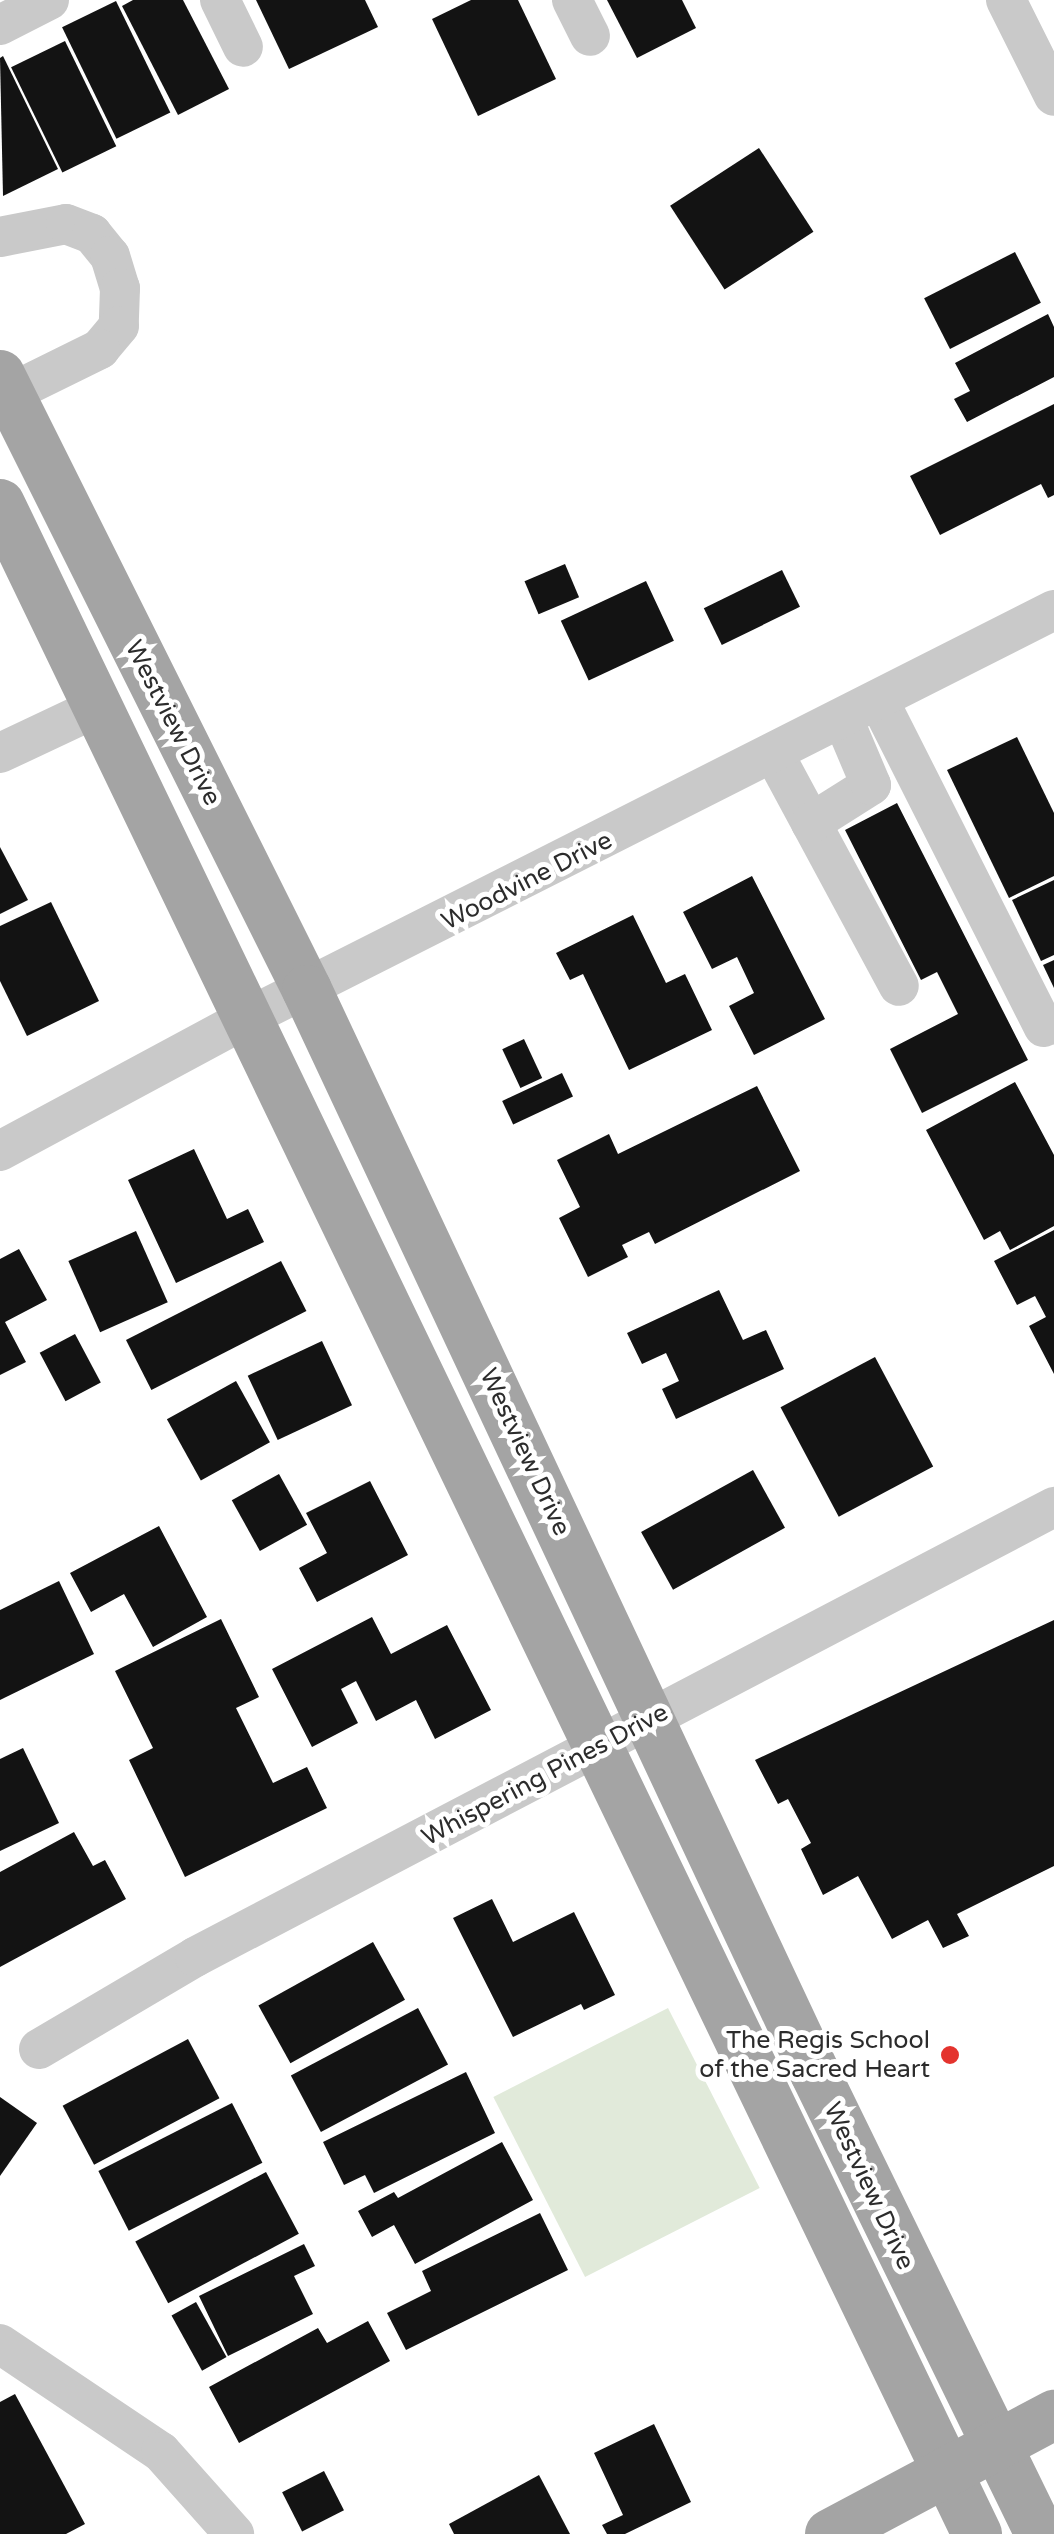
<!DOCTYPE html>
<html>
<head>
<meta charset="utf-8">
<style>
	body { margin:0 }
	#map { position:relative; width:1054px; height:2534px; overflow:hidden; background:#fff; font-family:"Varela Round",sans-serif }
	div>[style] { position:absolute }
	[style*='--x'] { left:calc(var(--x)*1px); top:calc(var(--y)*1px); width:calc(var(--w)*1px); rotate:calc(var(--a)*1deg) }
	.green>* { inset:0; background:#e1eada; transform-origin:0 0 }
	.building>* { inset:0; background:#131313; transform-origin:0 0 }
	.minor>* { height:40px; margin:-20px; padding:0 20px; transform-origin:20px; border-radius:20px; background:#c9c9c9 }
	.major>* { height:50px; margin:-25px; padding:0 25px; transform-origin:25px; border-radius:25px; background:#a4a4a4 }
	.dots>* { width:28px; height:28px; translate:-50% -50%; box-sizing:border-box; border:5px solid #fff; border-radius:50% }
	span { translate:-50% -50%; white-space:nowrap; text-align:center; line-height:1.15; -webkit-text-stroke:10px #fff; paint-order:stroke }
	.street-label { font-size:25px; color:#2c2c2c }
	.poi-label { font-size:25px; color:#2c2c2c }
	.right { translate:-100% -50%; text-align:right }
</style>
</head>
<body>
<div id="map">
	<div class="green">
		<div style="left:668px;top:2008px;width:202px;height:196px;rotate:63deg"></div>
	</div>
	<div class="building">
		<div style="clip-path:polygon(133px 0,183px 0,229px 89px,178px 115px,122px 6px)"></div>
		<div style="clip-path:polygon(256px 0,365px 0,378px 27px,289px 69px)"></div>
		<div style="clip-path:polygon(471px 0,518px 0,556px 79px,478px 116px,432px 19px)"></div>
		<div style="clip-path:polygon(607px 0,682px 0,696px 28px,637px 58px)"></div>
		<div style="left:116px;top:1px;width:124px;height:60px;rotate:64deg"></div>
		<div style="left:65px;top:41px;width:117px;height:60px;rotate:64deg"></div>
		<div style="clip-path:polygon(3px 56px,58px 169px,3px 196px,0 58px)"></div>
		<div style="left:759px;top:148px;width:100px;height:106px;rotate:57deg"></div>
		<div style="left:1015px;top:252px;width:57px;height:102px;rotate:63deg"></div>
		<div style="clip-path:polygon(1048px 314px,1054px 327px,1054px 377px,967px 422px,954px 399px,970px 391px,955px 363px)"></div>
		<div style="clip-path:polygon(1054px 404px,1054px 495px,1048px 498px,1041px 484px,940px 535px,910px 476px)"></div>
		<div style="left:565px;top:564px;width:36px;height:44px;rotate:67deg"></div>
		<div style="left:782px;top:570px;width:41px;height:87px;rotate:64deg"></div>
		<div style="left:646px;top:581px;width:66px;height:94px;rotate:65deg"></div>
		<div style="clip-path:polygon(1017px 737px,1054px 813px,1054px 876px,1009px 898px,947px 770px)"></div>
		<div style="clip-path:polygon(897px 803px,1028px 1060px,922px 1113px,890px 1049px,958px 1014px,937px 972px,921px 980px,845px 830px)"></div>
		<div style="clip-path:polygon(0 847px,28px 900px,0 914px)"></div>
		<div style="clip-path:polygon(752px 876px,825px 1019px,754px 1055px,729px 1006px,754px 993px,737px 957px,712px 969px,683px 912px)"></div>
		<div style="clip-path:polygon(1054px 880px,1054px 955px,1041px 961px,1012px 900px)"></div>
		<div style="clip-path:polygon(51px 902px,99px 1001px,27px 1036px,0 981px,0 926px)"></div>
		<div style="clip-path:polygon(633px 915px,666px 983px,685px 974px,712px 1030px,629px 1070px,583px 974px,570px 980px,556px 953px)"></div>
		<div style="clip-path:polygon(1054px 960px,1054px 988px,1043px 965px)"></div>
		<div style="left:524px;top:1039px;width:43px;height:24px;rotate:65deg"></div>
		<div style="left:562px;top:1073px;width:26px;height:66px;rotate:65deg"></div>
		<div style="clip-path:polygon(1015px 1082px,1054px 1155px,1054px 1226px,1010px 1250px,1000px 1231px,984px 1240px,926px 1130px)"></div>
		<div style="clip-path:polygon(757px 1086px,800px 1171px,655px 1244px,649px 1232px,622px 1245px,628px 1257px,588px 1277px,559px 1218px,580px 1207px,557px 1160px,609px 1134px,618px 1154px)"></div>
		<div style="clip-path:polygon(194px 1149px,227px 1219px,248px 1209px,264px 1242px,176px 1283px,128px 1180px)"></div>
		<div style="clip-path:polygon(1054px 1230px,1054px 1374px,1029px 1326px,1046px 1317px,1035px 1296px,1017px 1305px,994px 1261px)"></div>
		<div style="left:136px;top:1231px;width:78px;height:74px;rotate:66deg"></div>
		<div style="clip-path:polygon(19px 1249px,47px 1300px,5px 1322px,26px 1362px,0 1375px,0 1259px)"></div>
		<div style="left:281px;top:1261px;width:56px;height:174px;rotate:63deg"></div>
		<div style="clip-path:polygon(719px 1290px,743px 1340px,766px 1330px,784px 1369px,676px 1419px,662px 1389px,679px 1381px,666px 1353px,642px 1364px,627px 1333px)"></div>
		<div style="left:75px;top:1334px;width:55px;height:40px;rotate:62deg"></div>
		<div style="left:322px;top:1341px;width:71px;height:82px;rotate:65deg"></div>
		<div style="left:875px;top:1357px;width:124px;height:107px;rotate:62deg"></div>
		<div style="left:236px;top:1381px;width:70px;height:79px;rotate:61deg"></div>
		<div style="left:753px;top:1470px;width:66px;height:128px;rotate:61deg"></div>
		<div style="left:279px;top:1474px;width:58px;height:54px;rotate:61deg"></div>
		<div style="clip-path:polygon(370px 1481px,408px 1555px,317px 1602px,299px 1568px,327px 1553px,306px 1513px)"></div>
		<div style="clip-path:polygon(159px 1526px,207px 1617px,153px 1647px,124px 1594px,91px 1612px,70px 1573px)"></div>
		<div style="clip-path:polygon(59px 1581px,94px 1654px,0 1700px,0 1610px)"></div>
		<div style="clip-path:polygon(372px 1617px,391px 1654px,447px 1625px,491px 1710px,435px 1739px,416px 1700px,376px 1721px,356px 1681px,341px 1689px,358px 1723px,312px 1747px,272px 1669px)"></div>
		<div style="clip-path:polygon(221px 1619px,259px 1697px,236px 1708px,273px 1783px,307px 1767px,327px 1808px,185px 1877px,129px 1760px,153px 1748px,115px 1671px)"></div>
		<div style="clip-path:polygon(1054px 1620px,1054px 1866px,957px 1914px,969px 1936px,943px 1948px,928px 1920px,892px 1939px,858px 1876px,823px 1895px,801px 1849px,811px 1843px,788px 1799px,778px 1804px,755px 1760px)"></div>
		<div style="clip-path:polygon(23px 1748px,59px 1823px,0 1851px,0 1759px)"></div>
		<div style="clip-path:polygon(74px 1832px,93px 1866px,105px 1860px,126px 1899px,0 1967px,0 1872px)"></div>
		<div style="clip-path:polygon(492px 1899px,513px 1942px,574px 1912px,615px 1995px,584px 2010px,581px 2004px,513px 2037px,453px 1918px)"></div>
		<div style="left:373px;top:1942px;width:66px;height:131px;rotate:61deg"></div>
		<div style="left:418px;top:2008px;width:64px;height:144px;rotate:62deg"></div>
		<div style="left:188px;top:2039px;width:67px;height:142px;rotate:62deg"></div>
		<div style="clip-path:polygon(466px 2072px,495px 2133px,374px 2193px,365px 2175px,344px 2185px,323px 2142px)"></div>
		<div style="clip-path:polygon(0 2097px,37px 2123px,0 2176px)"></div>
		<div style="left:232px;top:2103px;width:67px;height:150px;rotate:63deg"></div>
		<div style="clip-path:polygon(502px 2142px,533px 2200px,415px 2264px,394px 2225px,372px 2237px,358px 2211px,394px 2192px,398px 2198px)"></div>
		<div style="left:266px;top:2172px;width:70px;height:148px;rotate:62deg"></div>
		<div style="clip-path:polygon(540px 2213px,568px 2270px,406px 2350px,387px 2313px,431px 2291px,422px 2271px)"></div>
		<div style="clip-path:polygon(304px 2244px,315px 2266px,294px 2276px,313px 2314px,228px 2356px,199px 2296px)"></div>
		<div style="left:196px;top:2302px;width:63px;height:28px;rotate:61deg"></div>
		<div style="clip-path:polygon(368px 2321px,390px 2361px,239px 2443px,209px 2387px,318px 2328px,327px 2343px)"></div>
		<div style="clip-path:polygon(15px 2394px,85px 2524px,66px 2534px,0 2534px,0 2402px)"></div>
		<div style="clip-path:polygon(654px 2424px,691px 2502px,625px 2534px,607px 2534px,602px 2525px,623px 2515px,594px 2453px)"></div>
		<div style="left:324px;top:2471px;width:44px;height:47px;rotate:63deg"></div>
		<div style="clip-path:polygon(539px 2475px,570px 2534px,454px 2534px,449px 2524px)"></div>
	</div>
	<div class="minor">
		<div style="--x:220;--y:0;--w:52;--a:63.9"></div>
		<div style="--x:572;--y:0;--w:40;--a:63.4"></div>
		<div style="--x:1006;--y:0;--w:107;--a:63.4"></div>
		<div style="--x:0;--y:25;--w:55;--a:-27"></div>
		<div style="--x:0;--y:237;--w:67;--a:-11.1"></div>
		<div style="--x:66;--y:224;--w:28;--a:21"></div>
		<div style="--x:92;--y:234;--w:28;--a:51"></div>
		<div style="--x:110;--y:256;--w:34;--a:73"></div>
		<div style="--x:120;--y:288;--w:38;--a:92"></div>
		<div style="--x:119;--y:326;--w:30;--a:130"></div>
		<div style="--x:100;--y:349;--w:102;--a:153.7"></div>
		<div style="--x:880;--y:703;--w:363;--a:63.2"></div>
		<div style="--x:0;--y:753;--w:110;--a:-25.2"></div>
		<div style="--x:775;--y:756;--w:261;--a:61.7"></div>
		<div style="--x:811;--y:823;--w:71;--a:-32.3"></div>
		<div style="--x:871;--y:785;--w:69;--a:-112.9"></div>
		<div style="--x:0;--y:1151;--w:285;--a:-28.3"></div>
		<div style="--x:251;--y:1016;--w:900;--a:-26.82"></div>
		<div style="--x:39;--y:2049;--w:181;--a:-30.5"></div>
		<div style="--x:195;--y:1957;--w:970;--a:-27.65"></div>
		<div style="--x:0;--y:2344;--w:194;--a:33.9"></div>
		<div style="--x:161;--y:2452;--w:110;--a:48.3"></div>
	</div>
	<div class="major">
		<div style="--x:0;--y:375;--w:687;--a:63.47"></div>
		<div style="--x:307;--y:990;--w:1196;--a:64.87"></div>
		<div style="--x:815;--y:2073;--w:513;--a:63.98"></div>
		<div style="--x:0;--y:504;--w:2253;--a:64.3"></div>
		<div style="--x:830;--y:2534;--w:254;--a:-28"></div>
	</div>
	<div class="dots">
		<div style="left:950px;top:2055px;background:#e4332e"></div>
	</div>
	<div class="street-label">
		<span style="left:173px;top:723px;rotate:63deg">Westview Drive</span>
		<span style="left:527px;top:881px;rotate:-27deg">Woodvine Drive</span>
		<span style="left:525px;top:1452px;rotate:65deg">Westview Drive</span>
		<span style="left:545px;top:1775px;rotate:-28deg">Whispering Pines Drive</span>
		<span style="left:869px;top:2186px;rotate:65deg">Westview Drive</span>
	</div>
	<div class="poi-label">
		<span class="right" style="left:930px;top:2055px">The Regis School<br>of the Sacred Heart</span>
	</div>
</div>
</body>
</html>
